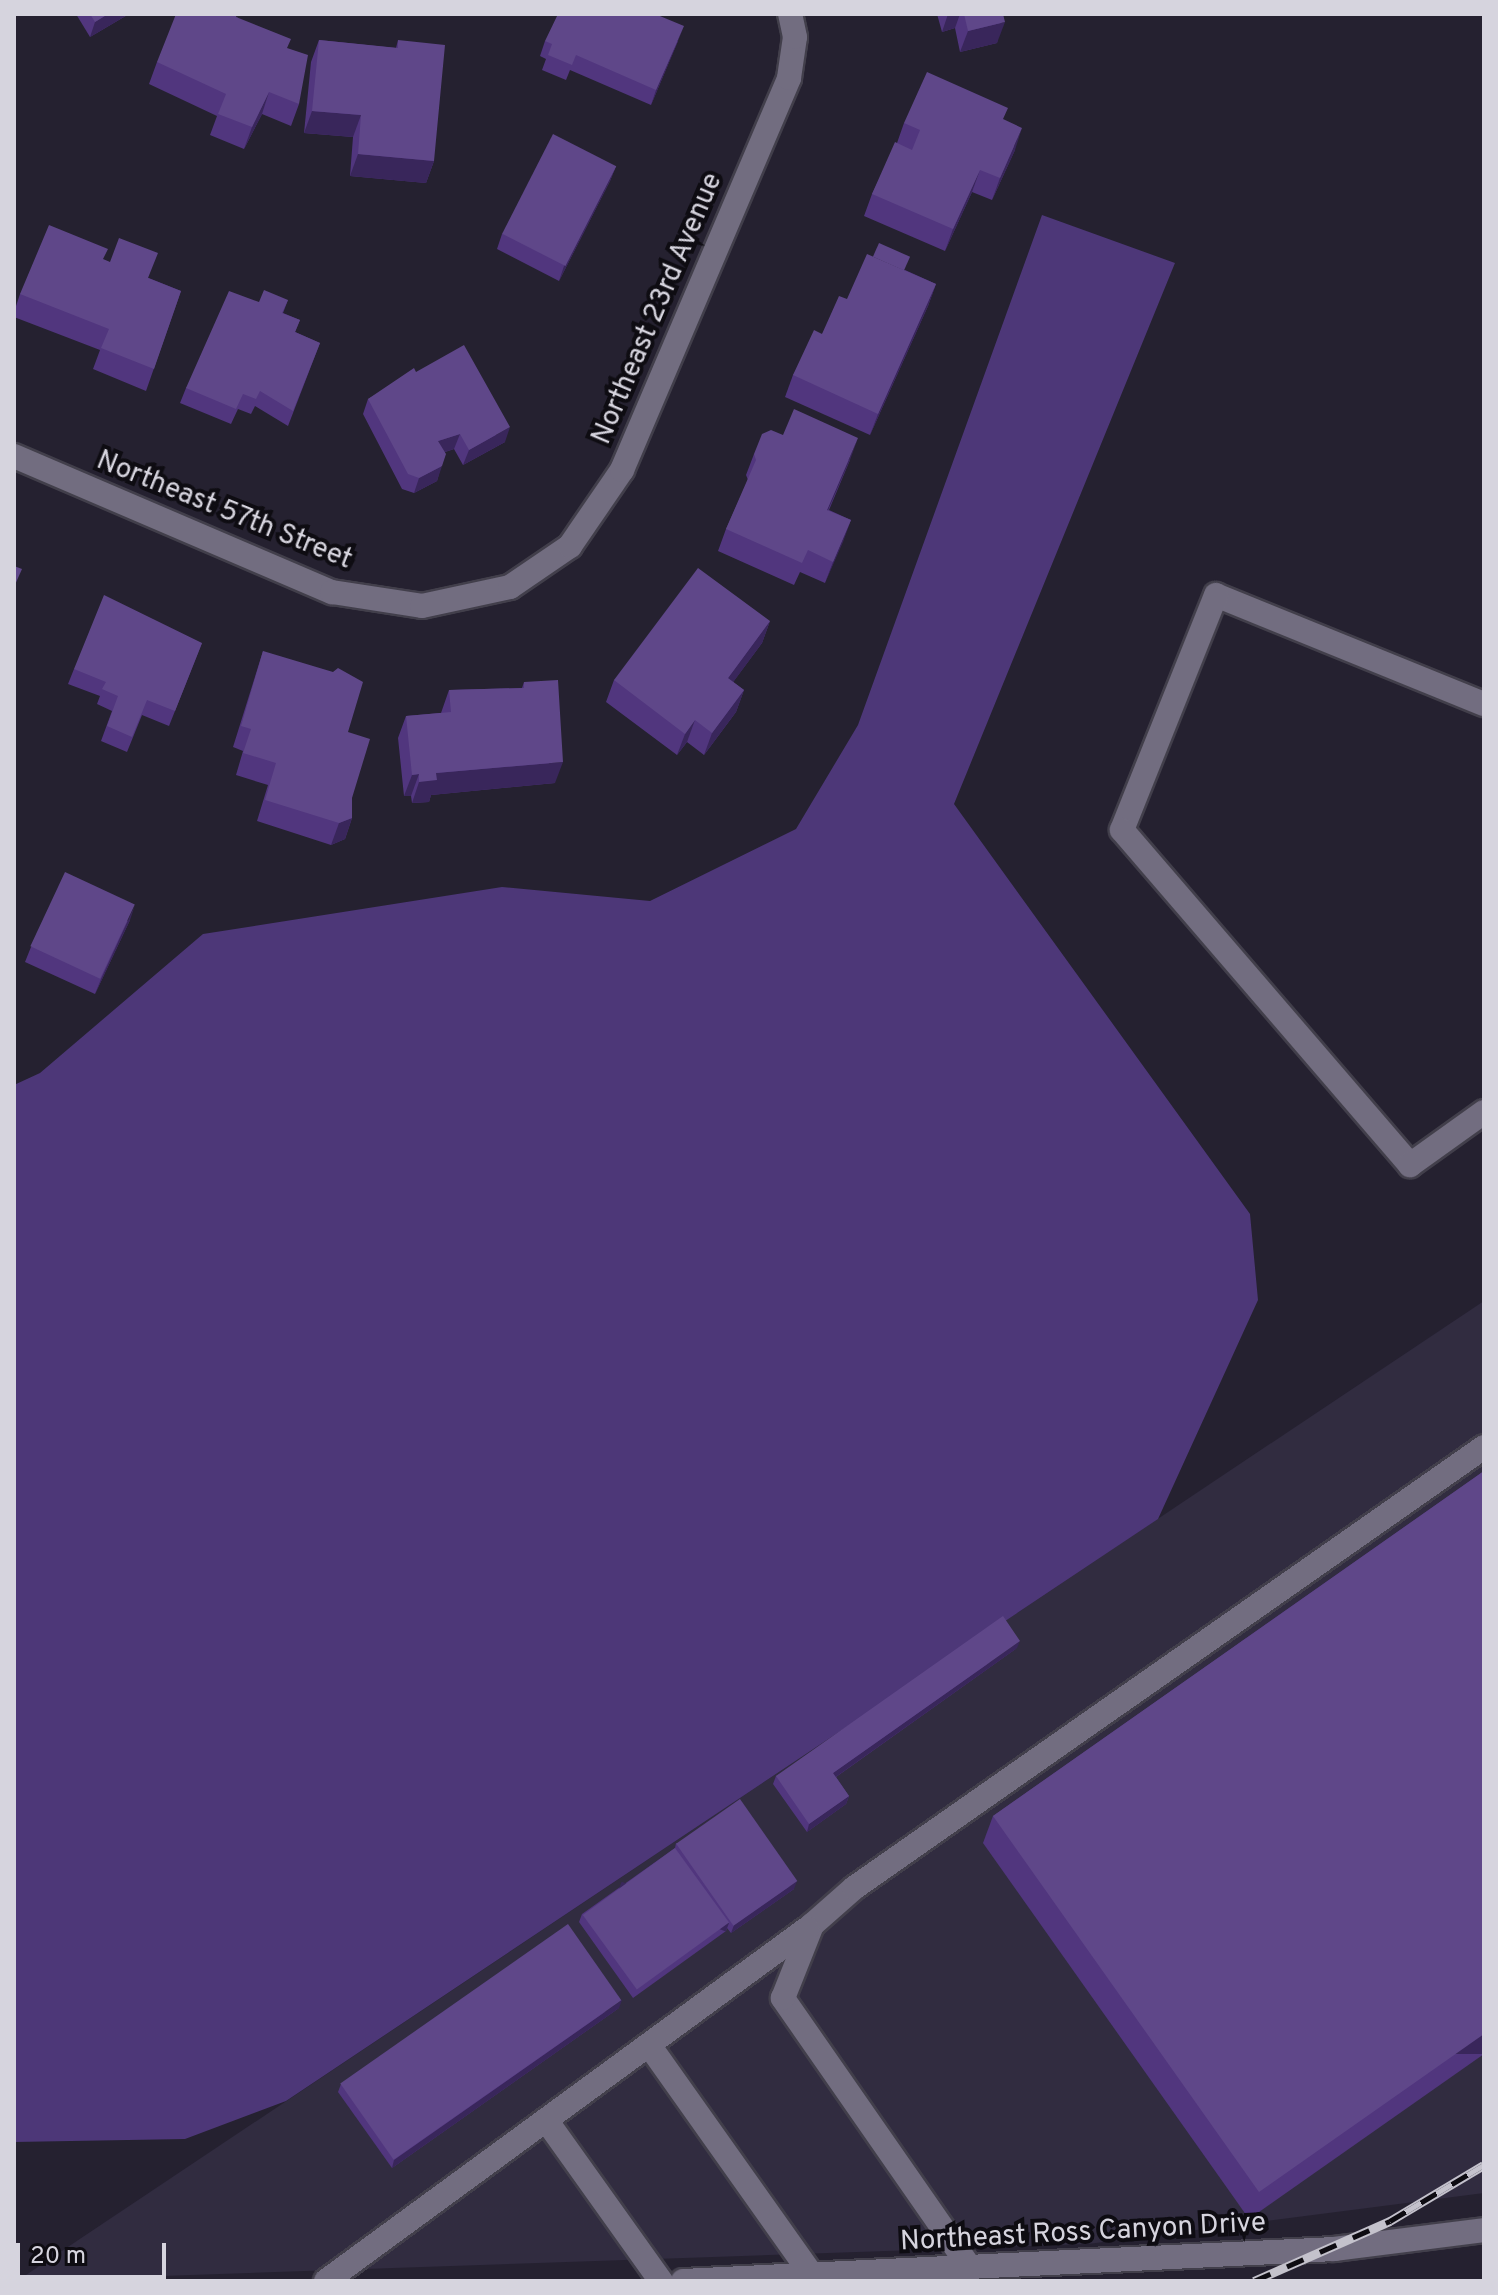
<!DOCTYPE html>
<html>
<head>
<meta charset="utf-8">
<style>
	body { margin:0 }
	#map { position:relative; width:1498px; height:2295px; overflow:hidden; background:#252130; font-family:Overpass,sans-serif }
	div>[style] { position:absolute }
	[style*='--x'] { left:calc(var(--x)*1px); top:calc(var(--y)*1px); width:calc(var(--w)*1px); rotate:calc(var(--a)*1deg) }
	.built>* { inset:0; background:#312c40 }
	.green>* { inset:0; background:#4d3778 }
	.roads { filter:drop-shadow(2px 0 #423f4b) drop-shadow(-2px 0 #423f4b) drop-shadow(0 2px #423f4b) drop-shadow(0 -2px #423f4b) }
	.minor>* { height:24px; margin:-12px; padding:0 12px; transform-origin:12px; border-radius:12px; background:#726d80 }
	.rail>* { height:9px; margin-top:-4.5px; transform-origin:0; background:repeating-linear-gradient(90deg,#0e0c12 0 18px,#c4c2cc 0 36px); box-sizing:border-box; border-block:2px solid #c4c2cc }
	.wall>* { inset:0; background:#51367e }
	.shaded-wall>* { inset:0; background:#39265b; transform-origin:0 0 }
	.building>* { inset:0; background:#5f4789; transform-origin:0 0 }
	span { translate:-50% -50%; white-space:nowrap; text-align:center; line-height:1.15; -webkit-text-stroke:8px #0e0c12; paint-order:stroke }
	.street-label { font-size:28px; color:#d6d4de }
	.frame { position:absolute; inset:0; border:16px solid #d6d4de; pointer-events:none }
	.scale { position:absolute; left:16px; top:2243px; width:150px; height:36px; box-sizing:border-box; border:4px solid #d6d4de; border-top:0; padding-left:10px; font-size:24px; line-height:28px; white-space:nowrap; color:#d6d4de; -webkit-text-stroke:6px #0e0c12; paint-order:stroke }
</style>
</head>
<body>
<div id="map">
	<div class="built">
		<div style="clip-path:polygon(1484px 1301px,1484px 2193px,1088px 2244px,17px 2281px)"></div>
	</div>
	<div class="green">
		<div style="clip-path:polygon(1042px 215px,1175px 263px,954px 804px,1250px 1214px,1258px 1300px,1158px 1519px,286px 2101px,185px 2139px,14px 2142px,14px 1085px,40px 1073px,203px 934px,502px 887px,650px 901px,796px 829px,858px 725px)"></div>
	</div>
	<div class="roads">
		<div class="minor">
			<div style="--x:14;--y:456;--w:346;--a:23.2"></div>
			<div style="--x:332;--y:592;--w:91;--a:8.8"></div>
			<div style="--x:422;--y:606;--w:90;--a:-12.2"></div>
			<div style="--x:510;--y:587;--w:73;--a:-34.3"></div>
			<div style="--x:570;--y:546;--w:92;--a:-55.6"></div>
			<div style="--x:622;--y:470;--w:426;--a:-66.9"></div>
			<div style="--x:789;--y:78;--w:41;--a:-81.7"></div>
			<div style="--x:795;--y:37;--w:24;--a:-102"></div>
			<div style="--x:1484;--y:704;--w:289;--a:-157.9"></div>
			<div style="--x:1216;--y:595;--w:253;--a:111.8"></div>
			<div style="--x:1122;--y:830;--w:442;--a:49.3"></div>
			<div style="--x:1410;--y:1165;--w:91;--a:-35.6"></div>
			<div style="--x:649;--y:2045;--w:284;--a:54.7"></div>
			<div style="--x:546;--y:2120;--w:198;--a:54.5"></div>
			<div style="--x:971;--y:2269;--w:330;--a:-124.8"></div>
			<div style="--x:783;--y:1998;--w:79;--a:-68.3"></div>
			<div style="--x:812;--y:1925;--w:56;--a:-41.4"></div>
			<div style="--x:854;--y:1888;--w:769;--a:-34.99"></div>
			<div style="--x:326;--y:2281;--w:597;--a:-36.22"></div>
			<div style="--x:683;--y:2281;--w:652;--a:-2.81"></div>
			<div style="--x:1334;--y:2249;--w:151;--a:-7.2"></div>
		</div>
	</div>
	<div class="rail">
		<div style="--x:1254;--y:2281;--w:149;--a:-23.8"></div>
		<div style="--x:1390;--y:2221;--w:109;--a:-30.8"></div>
	</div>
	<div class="wall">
		<div style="clip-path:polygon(76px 14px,129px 14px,90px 37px)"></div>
		<div style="clip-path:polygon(937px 14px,1003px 14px,997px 43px,960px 52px,955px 28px,942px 32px)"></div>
		<div style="clip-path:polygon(237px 17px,299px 104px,291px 126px,262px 114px,244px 149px,210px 135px,217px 116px,149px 84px,157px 62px)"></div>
		<div style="clip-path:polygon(319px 40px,396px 48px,398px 40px,434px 161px,426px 183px,350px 176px,353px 137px,304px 133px,311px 62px)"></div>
		<div style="clip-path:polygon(545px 41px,678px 41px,651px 105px,570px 70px,566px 80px,542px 70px,546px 59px,540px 56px)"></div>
		<div style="clip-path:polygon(1004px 120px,1015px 150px,992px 200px,972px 192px,945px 251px,864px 216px,872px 194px,897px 143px,904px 123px)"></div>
		<div style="clip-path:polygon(616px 166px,610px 181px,559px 281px,497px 249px,502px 234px)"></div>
		<div style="clip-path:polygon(104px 260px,181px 291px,146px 391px,93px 369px,100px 350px,14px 317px,14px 312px,20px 294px)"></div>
		<div style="clip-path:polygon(905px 270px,936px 284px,928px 306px,870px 435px,785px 397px,793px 375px,847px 299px)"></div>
		<div style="clip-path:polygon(288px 300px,283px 313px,300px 320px,295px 332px,320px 343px,288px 426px,255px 406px,251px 414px,238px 409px,231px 424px,180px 403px,186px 388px,259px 302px)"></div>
		<div style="clip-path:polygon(416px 372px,505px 442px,463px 465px,454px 449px,445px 452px,437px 481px,414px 493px,402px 489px,363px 414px,368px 399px)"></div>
		<div style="clip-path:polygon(754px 454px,850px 460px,829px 510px,851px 520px,825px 583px,800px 572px,794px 585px,718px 551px,726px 529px,748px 480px,746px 475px)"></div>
		<div style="clip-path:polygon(770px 621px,762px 643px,733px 682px,744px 690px,736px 712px,704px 755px,687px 742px,677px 755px,606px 702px,614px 680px)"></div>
		<div style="clip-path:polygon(202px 643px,169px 726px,142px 715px,127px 752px,101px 741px,112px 711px,97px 704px,100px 696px,68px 684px,74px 669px)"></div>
		<div style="clip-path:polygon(263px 651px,352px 798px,352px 818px,345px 839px,331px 845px,257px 821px,268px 785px,236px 775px,243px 751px,233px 747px)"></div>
		<div style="clip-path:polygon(524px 682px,555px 783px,431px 795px,429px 802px,412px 803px,411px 796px,404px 796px,398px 738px,406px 716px,441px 713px,449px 690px,522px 688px)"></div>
		<div style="clip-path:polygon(130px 920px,95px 994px,25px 962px,31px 947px)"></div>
		<div style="clip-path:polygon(1484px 1471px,1484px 2054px,1249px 2219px,983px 1843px,993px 1816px)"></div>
		<div style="clip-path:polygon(1017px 1648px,836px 1777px,849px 1796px,846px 1804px,807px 1832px,773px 1784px,776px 1776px)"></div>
		<div style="clip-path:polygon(676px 1843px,794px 1889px,731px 1933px,727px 1928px,726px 1931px,633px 1998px,579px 1922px,582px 1914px,675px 1848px)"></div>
		<div style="clip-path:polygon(619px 2008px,392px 2168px,338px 2092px,341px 2084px)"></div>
	</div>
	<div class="shaded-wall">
		<div style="clip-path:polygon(108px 14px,129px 14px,90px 37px,95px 22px)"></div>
		<div style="clip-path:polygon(948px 14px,960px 14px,955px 28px,942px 32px)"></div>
		<div style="clip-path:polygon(1005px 22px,997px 43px,960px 52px,968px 31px)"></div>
		<div style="clip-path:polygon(684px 26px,678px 41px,651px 105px,656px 90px)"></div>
		<div style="clip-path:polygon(269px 92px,262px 114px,244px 149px,252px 127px)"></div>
		<div style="clip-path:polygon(312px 111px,361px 115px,353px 137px,304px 133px)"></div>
		<div style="clip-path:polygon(1022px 128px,1015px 150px,992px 200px,1000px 178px)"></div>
		<div style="clip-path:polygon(358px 154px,434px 161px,426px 183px,350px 176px)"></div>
		<div style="clip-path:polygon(616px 166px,610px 181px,559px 281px,564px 266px)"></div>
		<div style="clip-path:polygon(980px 170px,972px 192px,945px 251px,953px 229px)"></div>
		<div style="clip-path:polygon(936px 284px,928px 306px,870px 435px,878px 414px)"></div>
		<div style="clip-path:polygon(510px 427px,505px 442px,463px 465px,469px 450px)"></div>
		<div style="clip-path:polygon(460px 434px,454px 449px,433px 456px,438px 441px)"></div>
		<div style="clip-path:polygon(858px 438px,850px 460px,819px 531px,827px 510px)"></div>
		<div style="clip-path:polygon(442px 466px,437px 481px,414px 493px,419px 478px)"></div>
		<div style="clip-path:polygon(851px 520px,843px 542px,825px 583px,833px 562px)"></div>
		<div style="clip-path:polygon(770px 621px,762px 643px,720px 700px,728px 678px)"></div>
		<div style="clip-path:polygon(744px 690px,736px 712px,704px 755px,712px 733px)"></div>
		<div style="clip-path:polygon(695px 720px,687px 742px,677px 755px,685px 734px)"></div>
		<div style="clip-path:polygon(563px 762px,555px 783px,431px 795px,429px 802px,412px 803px,419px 782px,436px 773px)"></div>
		<div style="clip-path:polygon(419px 774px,411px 796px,404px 796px,412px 775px)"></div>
		<div style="clip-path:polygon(352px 818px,345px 839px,331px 845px,339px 823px)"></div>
		<div style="clip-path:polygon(135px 905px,130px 920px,95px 994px,101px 979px)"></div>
		<div style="clip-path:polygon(1020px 1641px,1017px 1648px,830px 1781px,833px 1773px)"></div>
		<div style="clip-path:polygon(849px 1796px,846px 1804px,807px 1832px,809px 1824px)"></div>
		<div style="clip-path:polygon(797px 1881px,794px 1889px,731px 1933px,734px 1925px)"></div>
		<div style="left:729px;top:1923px;width:9px;height:115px;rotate:111deg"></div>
		<div style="clip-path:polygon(622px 2000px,619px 2008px,392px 2168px,394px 2160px)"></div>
		<div style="left:1484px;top:2034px;width:20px;height:275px;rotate:90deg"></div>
	</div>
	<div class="building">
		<div style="clip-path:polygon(90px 14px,108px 14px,95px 22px)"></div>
		<div style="clip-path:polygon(176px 14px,237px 14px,236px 17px,291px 39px,287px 48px,308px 55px,299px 104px,269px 92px,252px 127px,218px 114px,226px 94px,157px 62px)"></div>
		<div style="clip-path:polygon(558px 14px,655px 14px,684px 26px,656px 90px,576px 55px,572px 65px,548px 55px,552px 44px,545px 41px)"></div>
		<div style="clip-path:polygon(964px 14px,1003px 14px,1005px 22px,968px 31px)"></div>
		<div style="clip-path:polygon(319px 40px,398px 48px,398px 40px,445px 45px,434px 161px,358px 154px,361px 115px,312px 111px)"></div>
		<div style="clip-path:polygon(927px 72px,1008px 108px,1003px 119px,1022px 128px,1000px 178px,980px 170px,953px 229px,872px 194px,895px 142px,912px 150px,920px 130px,904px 123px)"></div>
		<div style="left:553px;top:134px;width:71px;height:112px;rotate:27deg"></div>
		<div style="clip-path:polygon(49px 225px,108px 249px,103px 259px,110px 262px,119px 238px,158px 253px,148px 278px,181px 291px,154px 369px,101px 348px,109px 329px,20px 294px)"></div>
		<div style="left:879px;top:243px;width:34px;height:15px;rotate:24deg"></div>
		<div style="clip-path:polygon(867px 254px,936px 284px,878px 414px,793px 375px,814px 330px,822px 334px,839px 296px,847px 299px)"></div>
		<div style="clip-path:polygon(264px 290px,288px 300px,282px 313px,300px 320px,295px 332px,320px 343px,293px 411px,260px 391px,256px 399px,243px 394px,236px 409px,186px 388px,229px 291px,259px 302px)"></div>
		<div style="clip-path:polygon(464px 345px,510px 427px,469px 450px,460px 434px,438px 441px,446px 454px,442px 466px,419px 478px,408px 474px,368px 399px,414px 368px,416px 372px)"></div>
		<div style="clip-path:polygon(794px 409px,858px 438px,827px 510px,851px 520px,833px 562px,808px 550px,802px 563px,726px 529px,756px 460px,754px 454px,762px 434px,771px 430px,783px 435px)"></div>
		<div style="clip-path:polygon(14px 566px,22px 569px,14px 587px)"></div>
		<div style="clip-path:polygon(698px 568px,770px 621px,728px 678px,744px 690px,712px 733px,695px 720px,685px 734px,614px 680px)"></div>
		<div style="clip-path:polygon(104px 595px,202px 643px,175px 711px,147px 700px,132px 737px,107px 726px,118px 696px,102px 689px,106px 682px,74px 669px)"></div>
		<div style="clip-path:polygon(263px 651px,333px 672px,338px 668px,363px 682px,348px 732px,370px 739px,352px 798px,352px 818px,339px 823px,265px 800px,276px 763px,243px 753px,251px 729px,241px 726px)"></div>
		<div style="clip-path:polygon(558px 680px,563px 762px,436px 773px,437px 780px,419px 782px,419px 774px,412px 775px,406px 716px,451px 712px,449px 690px,524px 688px,524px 682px)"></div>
		<div style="left:65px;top:872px;width:77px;height:82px;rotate:25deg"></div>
		<div style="clip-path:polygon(1484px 1471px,1484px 2034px,1259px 2192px,993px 1816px)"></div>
		<div style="clip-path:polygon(1003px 1616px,1020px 1641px,833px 1773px,849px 1796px,809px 1824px,776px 1776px)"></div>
		<div style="left:740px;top:1799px;width:100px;height:78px;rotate:55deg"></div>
		<div style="left:675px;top:1848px;width:92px;height:114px;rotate:54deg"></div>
		<div style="left:568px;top:1924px;width:93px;height:278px;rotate:55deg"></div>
	</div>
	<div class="street-label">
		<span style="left:658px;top:309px;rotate:-67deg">Northeast 23rd Avenue</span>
		<span style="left:224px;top:511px;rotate:22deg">Northeast 57th Street</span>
		<span style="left:1083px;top:2233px;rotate:-3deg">Northeast Ross Canyon Drive</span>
	</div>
	<div class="frame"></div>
	<div class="scale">20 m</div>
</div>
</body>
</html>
